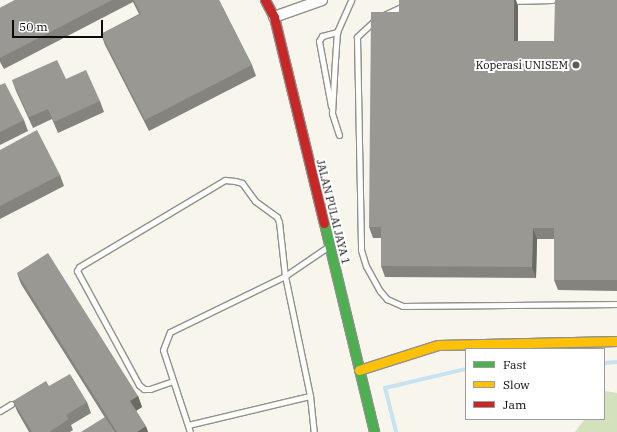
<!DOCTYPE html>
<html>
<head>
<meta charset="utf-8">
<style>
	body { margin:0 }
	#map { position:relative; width:617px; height:432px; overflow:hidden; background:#f8f5ed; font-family:"IBM Plex Serif",serif }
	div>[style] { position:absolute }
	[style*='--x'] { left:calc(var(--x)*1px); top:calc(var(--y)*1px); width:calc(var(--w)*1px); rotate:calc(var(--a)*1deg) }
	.forest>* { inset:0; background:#d3e2bd }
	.stream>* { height:3.5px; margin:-1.75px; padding:0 1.75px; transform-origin:1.75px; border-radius:1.75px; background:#c6e3ef }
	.roads { filter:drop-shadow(1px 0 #91908c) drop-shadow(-1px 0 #91908c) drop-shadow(0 1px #91908c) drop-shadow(0 -1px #91908c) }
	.lane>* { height:5px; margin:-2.5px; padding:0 2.5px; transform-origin:2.5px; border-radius:2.5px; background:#fefefc }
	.street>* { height:10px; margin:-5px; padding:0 5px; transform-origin:5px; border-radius:5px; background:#fefefc }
	.fast>* { height:9px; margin:-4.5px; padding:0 4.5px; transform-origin:4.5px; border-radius:4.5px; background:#4caf50 }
	.slow>* { height:9px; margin:-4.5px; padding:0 4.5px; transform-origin:4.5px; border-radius:4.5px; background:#ffc107 }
	.jam>* { height:9px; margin:-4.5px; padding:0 4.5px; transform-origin:4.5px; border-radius:4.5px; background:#c62828 }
	.wall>* { inset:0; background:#84837e }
	.shaded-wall>* { inset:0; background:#6c6a67 }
	.building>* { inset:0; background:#9a9893 }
	.dots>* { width:11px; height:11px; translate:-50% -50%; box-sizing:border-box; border:2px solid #fff; border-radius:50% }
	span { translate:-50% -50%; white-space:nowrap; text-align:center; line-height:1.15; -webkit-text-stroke:4px #fff; paint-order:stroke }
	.poi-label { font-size:11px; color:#0a0a0a }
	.right { translate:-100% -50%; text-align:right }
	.street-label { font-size:11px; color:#0a0a0a }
	.legend { position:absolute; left:465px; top:348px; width:140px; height:72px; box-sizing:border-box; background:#fff; border:1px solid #9d9d9d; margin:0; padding:5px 7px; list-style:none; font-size:12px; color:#0a0a0a }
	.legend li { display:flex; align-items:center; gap:8px; height:20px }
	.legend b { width:20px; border:1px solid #9d9d9d }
	.scale { position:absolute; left:12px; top:20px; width:91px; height:18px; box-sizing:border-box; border:2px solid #0a0a0a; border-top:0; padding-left:5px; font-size:12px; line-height:14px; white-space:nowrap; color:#0a0a0a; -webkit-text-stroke:3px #fff; paint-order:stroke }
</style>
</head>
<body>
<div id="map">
	<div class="forest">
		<div style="clip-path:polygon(605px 391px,617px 393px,617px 432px,575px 432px,585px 419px,604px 419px)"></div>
	</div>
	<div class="stream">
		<div style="--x:604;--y:363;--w:13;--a:-4"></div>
		<div style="--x:396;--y:432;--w:45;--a:-104"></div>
		<div style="--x:385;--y:388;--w:83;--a:-13.2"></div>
	</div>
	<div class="roads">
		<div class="lane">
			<div style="--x:511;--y:1;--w:41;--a:-1.4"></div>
			<div style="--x:384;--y:15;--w:23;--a:-25"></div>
			<div style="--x:375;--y:20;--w:25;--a:137"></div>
			<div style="--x:357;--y:37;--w:213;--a:88.9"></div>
			<div style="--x:361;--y:250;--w:17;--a:73"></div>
			<div style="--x:366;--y:266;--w:29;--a:61"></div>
			<div style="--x:380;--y:291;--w:11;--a:49"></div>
			<div style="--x:387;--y:299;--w:17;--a:24"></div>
			<div style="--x:403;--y:306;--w:214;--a:-0.5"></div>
			<div style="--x:331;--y:106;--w:66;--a:-100.5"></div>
			<div style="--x:319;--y:41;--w:6;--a:-59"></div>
			<div style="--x:322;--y:36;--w:16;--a:-15"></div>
			<div style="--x:339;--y:135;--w:23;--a:-108"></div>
			<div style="--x:332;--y:113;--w:53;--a:-86.8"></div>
			<div style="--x:335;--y:60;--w:28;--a:-86"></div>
			<div style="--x:337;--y:32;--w:35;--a:-66"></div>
			<div style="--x:173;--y:381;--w:24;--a:161"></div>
			<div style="--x:150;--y:389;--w:6;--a:180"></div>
			<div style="--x:144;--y:389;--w:6;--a:-141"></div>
			<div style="--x:139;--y:385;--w:130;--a:-118.5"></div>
			<div style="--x:77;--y:271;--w:4;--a:-63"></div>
			<div style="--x:79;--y:267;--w:170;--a:-30.8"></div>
			<div style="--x:225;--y:180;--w:10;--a:6"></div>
			<div style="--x:235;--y:181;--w:7;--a:16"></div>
			<div style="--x:242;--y:183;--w:22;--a:54"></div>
			<div style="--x:255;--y:201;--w:27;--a:36"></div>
			<div style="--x:277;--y:217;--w:5;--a:68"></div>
			<div style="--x:279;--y:222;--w:54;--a:83.7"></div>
			<div style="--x:285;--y:276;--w:123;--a:78.2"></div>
			<div style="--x:310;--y:396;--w:36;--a:84"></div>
			<div style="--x:0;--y:411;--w:13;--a:-32"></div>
			<div style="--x:188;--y:425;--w:125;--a:-13.4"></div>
			<div style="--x:190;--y:432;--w:86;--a:-108.2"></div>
			<div style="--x:163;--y:350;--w:19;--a:-69"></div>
			<div style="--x:170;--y:332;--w:128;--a:-26"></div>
			<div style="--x:285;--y:276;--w:53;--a:-34.3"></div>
		</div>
		<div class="street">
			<div style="--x:274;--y:17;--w:51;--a:-19.5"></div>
		</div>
		<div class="fast">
			<div style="--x:324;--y:223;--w:215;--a:76.5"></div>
		</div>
		<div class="slow">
			<div style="--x:359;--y:370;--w:83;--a:-17.6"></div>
			<div style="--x:438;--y:345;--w:179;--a:-1.3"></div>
		</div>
		<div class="jam">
			<div style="--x:265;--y:0;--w:19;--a:62"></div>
			<div style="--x:274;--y:17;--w:212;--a:76.4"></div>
		</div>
	</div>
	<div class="wall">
		<div style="clip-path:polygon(15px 0,219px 0,252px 65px,256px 76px,149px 131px,105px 45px,101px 34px,139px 14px,133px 2px,4px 69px,0 62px,0 8px)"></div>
		<div style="clip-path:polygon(617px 0,617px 291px,558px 290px,554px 280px,554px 239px,537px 239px,536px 278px,385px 277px,381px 266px,381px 238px,373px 238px,369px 227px,399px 12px,518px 6px,518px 41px,554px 41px)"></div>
		<div style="clip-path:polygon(66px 79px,100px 101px,104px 112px,58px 133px,52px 119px,33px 128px,16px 91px,12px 80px)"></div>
		<div style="clip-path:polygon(0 85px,24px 120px,28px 131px,0 145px)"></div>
		<div style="clip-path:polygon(0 150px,60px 175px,64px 186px,0 219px)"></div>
		<div style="clip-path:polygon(17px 273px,138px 396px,142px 407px,136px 411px,148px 432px,114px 432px,21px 284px)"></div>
		<div style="clip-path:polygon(49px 386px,87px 402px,91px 413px,71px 425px,73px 430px,70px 432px,29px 432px,17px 411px,13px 401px)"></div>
	</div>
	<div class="shaded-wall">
		<div style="clip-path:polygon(514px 0,516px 0,518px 6px,518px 51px,514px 41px)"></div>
		<div style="clip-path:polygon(533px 228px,537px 239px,536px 278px,532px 267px)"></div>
		<div style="clip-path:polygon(138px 396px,142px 407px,134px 412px,130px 401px)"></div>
		<div style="clip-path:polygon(146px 426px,148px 432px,137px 432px)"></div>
	</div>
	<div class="building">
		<div style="clip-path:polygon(15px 0,112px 0,0 58px,0 8px)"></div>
		<div style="clip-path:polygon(134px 0,219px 0,252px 65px,145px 120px,101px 34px,141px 14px)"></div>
		<div style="clip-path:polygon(399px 0,514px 0,514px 41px,554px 41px,555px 0,617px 0,617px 280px,554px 280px,554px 228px,533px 228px,532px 267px,381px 266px,381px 227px,369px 227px,371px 12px,399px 12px)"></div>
		<div style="clip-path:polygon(57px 60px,66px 79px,86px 70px,100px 101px,54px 122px,48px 109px,29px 117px,12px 80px)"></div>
		<div style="clip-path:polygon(5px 83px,24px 120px,0 132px,0 85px)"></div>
		<div style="clip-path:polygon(37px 130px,60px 175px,0 206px,0 150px)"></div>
		<div style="clip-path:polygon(48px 253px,138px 396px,130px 401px,146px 426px,137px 432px,117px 432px,17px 273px)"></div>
		<div style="clip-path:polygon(70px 374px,87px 402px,66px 415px,69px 419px,49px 432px,32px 432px,13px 401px,46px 381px,49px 386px)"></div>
		<div style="clip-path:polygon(105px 417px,114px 432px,81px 432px)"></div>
	</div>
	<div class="dots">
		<div style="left:576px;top:65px;background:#5d5c59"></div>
	</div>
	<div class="poi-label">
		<span class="right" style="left:568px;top:65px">Koperasi UNISEM</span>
	</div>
	<div class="street-label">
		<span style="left:333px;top:212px;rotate:76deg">JALAN PULAI JAYA 1</span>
	</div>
	<ul class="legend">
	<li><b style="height:5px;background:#4caf50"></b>Fast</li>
	<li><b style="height:5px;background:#ffc107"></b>Slow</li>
	<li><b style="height:5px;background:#c62828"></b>Jam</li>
	</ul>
	<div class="scale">50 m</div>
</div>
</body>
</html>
